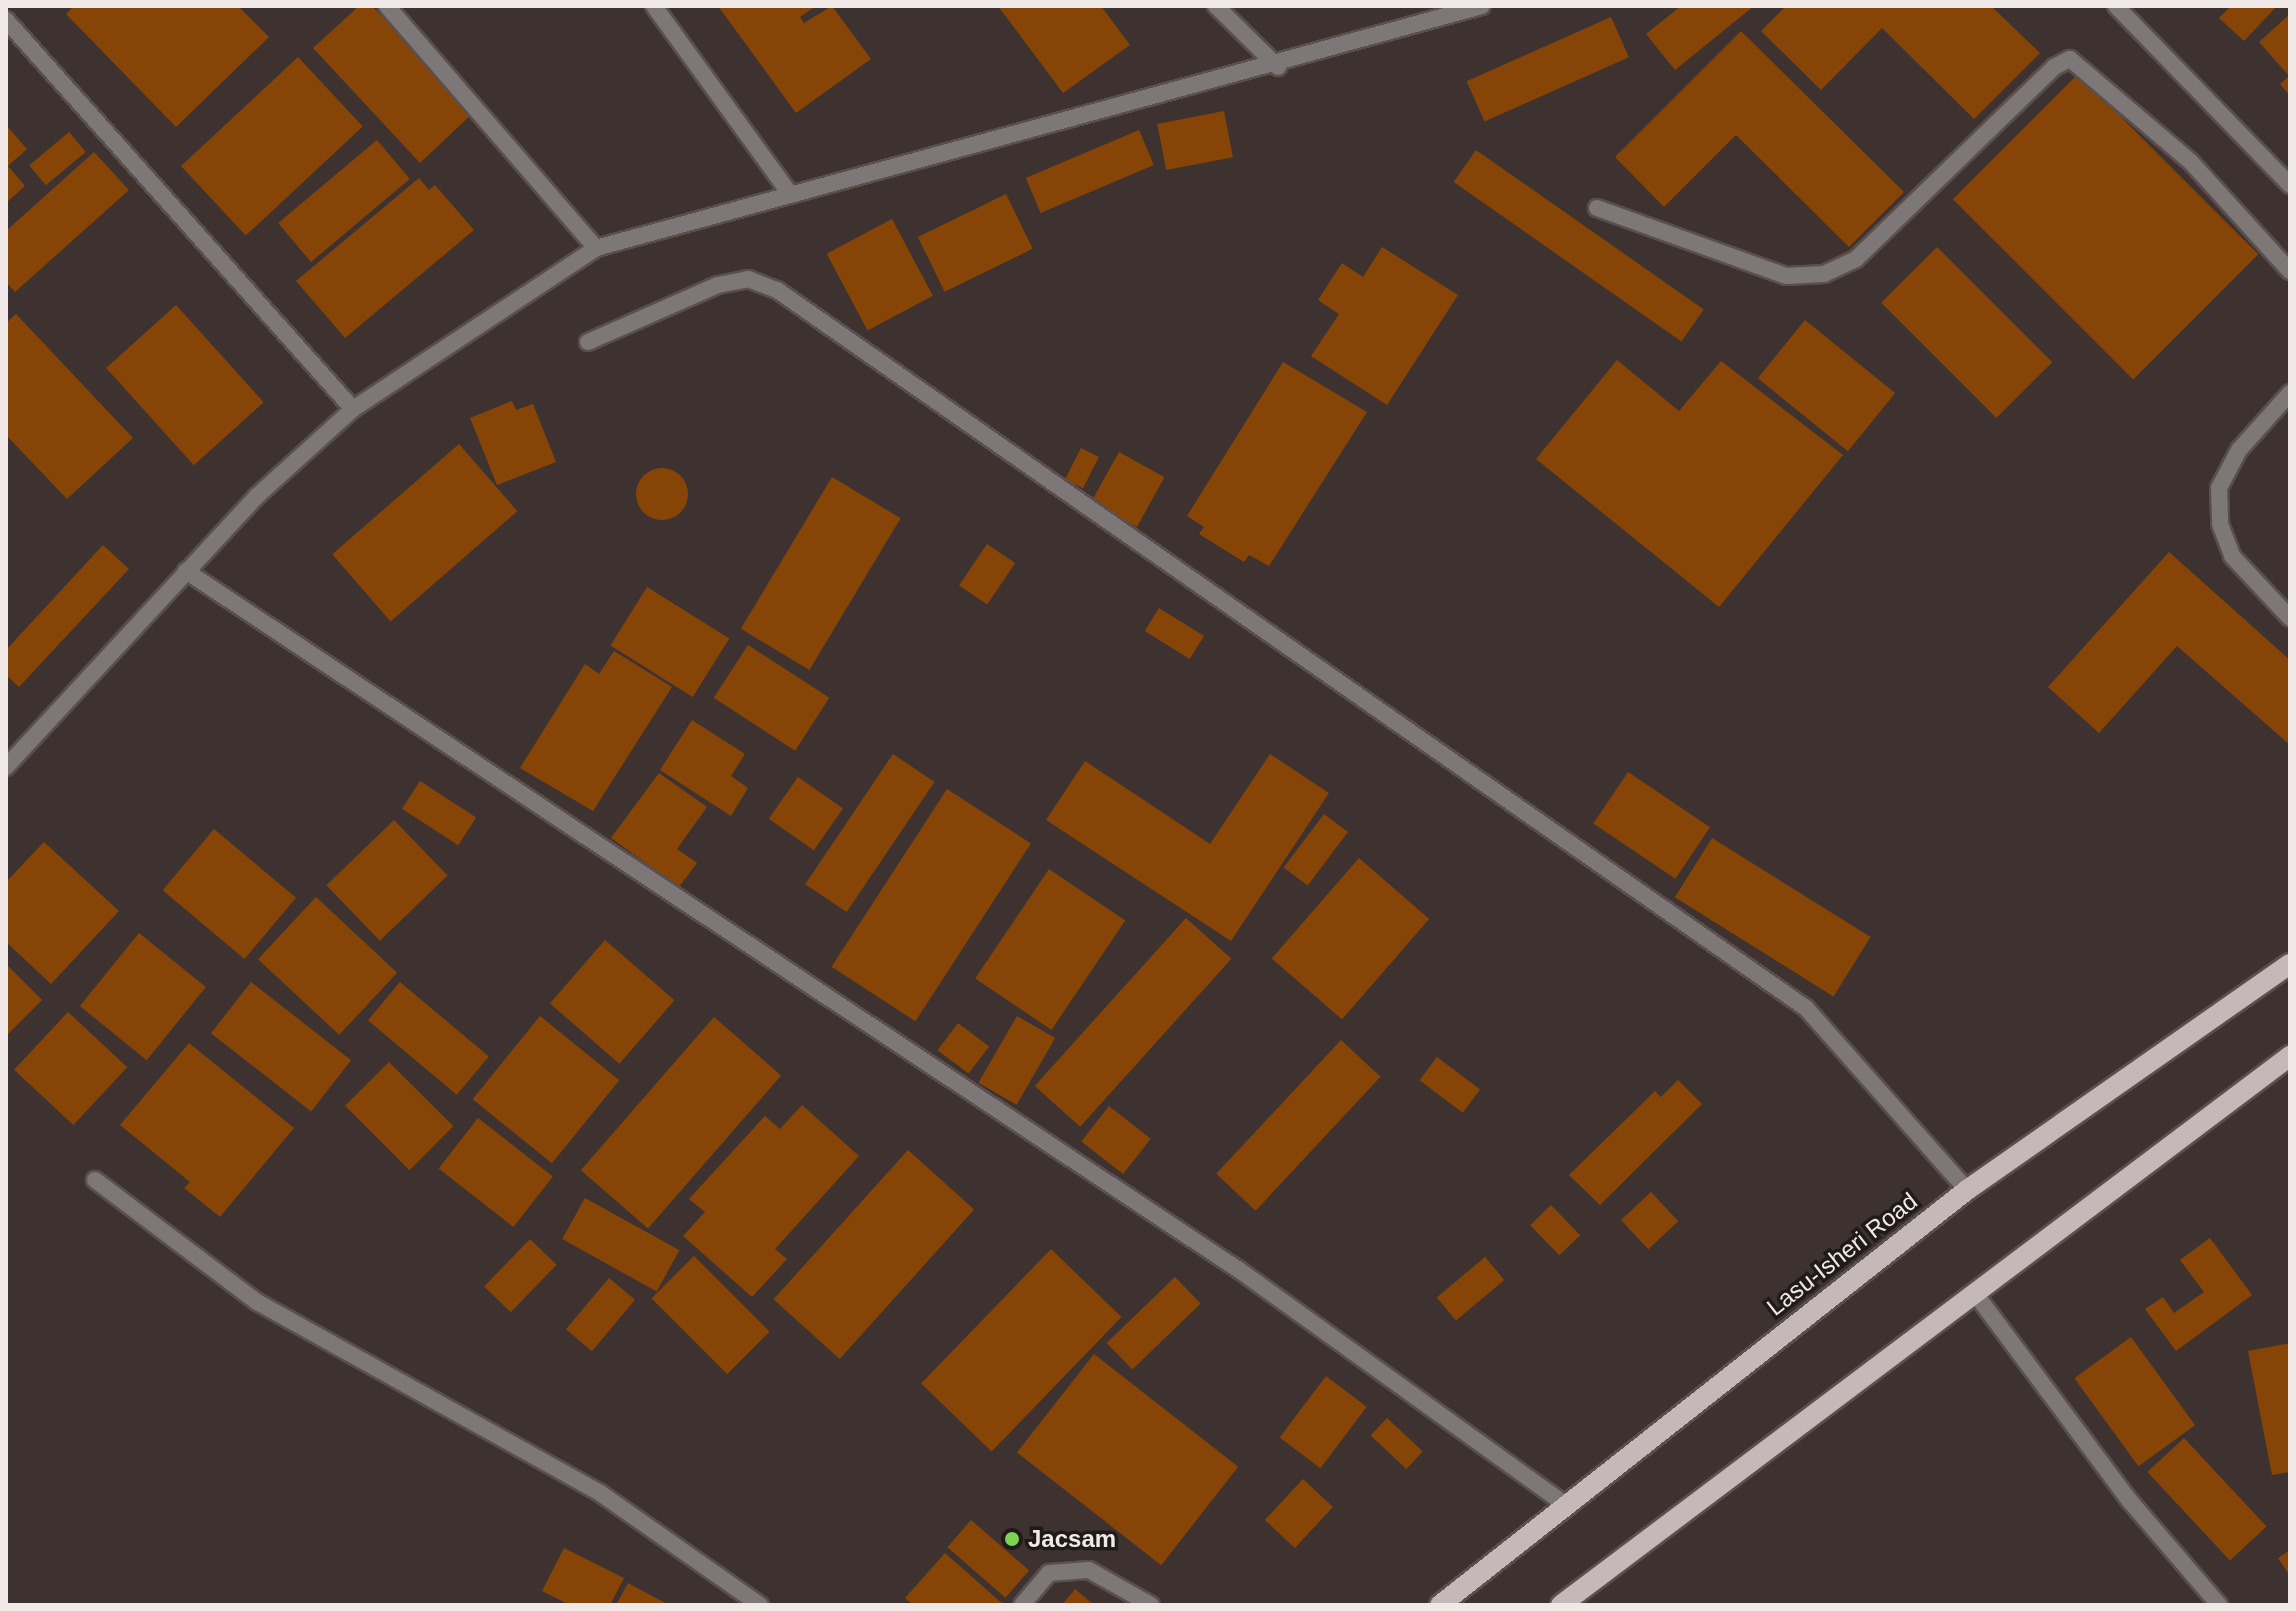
<!DOCTYPE html>
<html>
<head>
<meta charset="utf-8">
<style>
	body { margin:0 }
	#map { position:relative; width:2296px; height:1611px; overflow:hidden; background:#3d322f; font-family:Arial,sans-serif }
	div>[style] { position:absolute }
	[style*='--x'] { left:calc(var(--x)*1px); top:calc(var(--y)*1px); width:calc(var(--w)*1px); rotate:calc(var(--a)*1deg) }
	.building>* { inset:0; background:#864507; transform-origin:0 0 }
	.round { border-radius:50% }
	.roads { filter:drop-shadow(2px 0 #5a4f4c) drop-shadow(-2px 0 #5a4f4c) drop-shadow(0 2px #5a4f4c) drop-shadow(0 -2px #5a4f4c) }
	.service>* { height:16px; margin:-8px; padding:0 8px; transform-origin:8px; border-radius:8px; background:#7d7777 }
	.minor>* { height:16px; margin:-8px; padding:0 8px; transform-origin:8px; border-radius:8px; background:#7d7777 }
	.primary>* { height:20px; margin:-10px; padding:0 10px; transform-origin:10px; border-radius:10px; background:#c5b8b8 }
	.dots>* { width:22px; height:22px; translate:-50% -50%; box-sizing:border-box; border:4px solid #201b1a; border-radius:50% }
	span { translate:-50% -50%; white-space:nowrap; text-align:center; line-height:1.15; -webkit-text-stroke:7px #201b1a; paint-order:stroke }
	.street-label { font-size:24px; color:#f1e9e7 }
	.poi-label { font-size:24px; color:#f1e9e7; font-weight:700 }
	.left { translate:0 -50%; text-align:left }
	.frame { position:absolute; inset:0; border:8px solid #f1e9e7; pointer-events:none }
</style>
</head>
<body>
<div id="map">
	<div class="building">
		<div style="clip-path:polygon(74px 6px,238px 6px,269px 37px,176px 127px,66px 14px)"></div>
		<div style="clip-path:polygon(359px 6px,372px 6px,473px 113px,420px 163px,313px 48px)"></div>
		<div style="clip-path:polygon(718px 6px,816px 6px,800px 17px,804px 23px,832px 6px,871px 59px,796px 113px)"></div>
		<div style="clip-path:polygon(998px 6px,1101px 6px,1130px 45px,1063px 93px)"></div>
		<div style="clip-path:polygon(1681px 6px,1754px 6px,1675px 70px,1646px 34px)"></div>
		<div style="clip-path:polygon(1786px 6px,1991px 6px,2040px 53px,1974px 119px,1882px 28px,1821px 90px,1761px 31px)"></div>
		<div style="clip-path:polygon(2231px 6px,2277px 6px,2244px 41px,2219px 18px)"></div>
		<div style="clip-path:polygon(2290px 14px,2290px 96px,2280px 84px,2289px 76px,2259px 42px)"></div>
		<div style="left:1611px;top:17px;width:44px;height:158px;rotate:66deg"></div>
		<div style="clip-path:polygon(1741px 31px,1904px 192px,1849px 247px,1736px 135px,1664px 207px,1615px 157px)"></div>
		<div style="left:298px;top:57px;width:95px;height:160px;rotate:47deg"></div>
		<div style="left:2078px;top:74px;width:255px;height:177px;rotate:45deg"></div>
		<div style="left:1224px;top:111px;width:47px;height:68px;rotate:79deg"></div>
		<div style="clip-path:polygon(6px 125px,27px 149px,8px 166px,25px 186px,6px 203px)"></div>
		<div style="left:1139px;top:130px;width:38px;height:123px;rotate:67deg"></div>
		<div style="left:69px;top:132px;width:26px;height:52px;rotate:50deg"></div>
		<div style="left:377px;top:140px;width:51px;height:129px;rotate:50deg"></div>
		<div style="left:1476px;top:150px;width:278px;height:39px;rotate:35deg"></div>
		<div style="clip-path:polygon(94px 152px,129px 190px,15px 292px,6px 282px,6px 231px)"></div>
		<div style="clip-path:polygon(419px 178px,429px 190px,435px 185px,474px 230px,345px 338px,296px 281px)"></div>
		<div style="left:1006px;top:194px;width:61px;height:98px;rotate:64deg"></div>
		<div style="left:892px;top:219px;width:87px;height:74px;rotate:62deg"></div>
		<div style="clip-path:polygon(1382px 247px,1458px 295px,1387px 405px,1311px 356px,1339px 314px,1318px 300px,1342px 263px,1363px 277px)"></div>
		<div style="left:1937px;top:247px;width:163px;height:79px;rotate:45deg"></div>
		<div style="left:176px;top:305px;width:131px;height:94px;rotate:48deg"></div>
		<div style="clip-path:polygon(16px 314px,133px 438px,67px 499px,6px 435px,6px 323px)"></div>
		<div style="left:1805px;top:320px;width:116px;height:75px;rotate:39deg"></div>
		<div style="clip-path:polygon(1617px 360px,1679px 411px,1721px 361px,1843px 455px,1719px 607px,1536px 459px)"></div>
		<div style="clip-path:polygon(1283px 362px,1367px 412px,1269px 566px,1249px 555px,1244px 562px,1199px 534px,1204px 527px,1187px 516px)"></div>
		<div style="clip-path:polygon(512px 401px,516px 410px,533px 404px,556px 462px,497px 485px,470px 418px)"></div>
		<div style="left:459px;top:444px;width:89px;height:168px;rotate:49deg"></div>
		<div style="left:1081px;top:448px;width:20px;height:35px;rotate:27deg"></div>
		<div style="left:1119px;top:452px;width:52px;height:57px;rotate:29deg"></div>
		<div class="round" style="left:636px;top:468px;width:52px;height:52px"></div>
		<div style="left:832px;top:477px;width:80px;height:177px;rotate:31deg"></div>
		<div style="left:987px;top:544px;width:34px;height:50px;rotate:34deg"></div>
		<div style="clip-path:polygon(103px 545px,129px 569px,19px 687px,6px 675px,6px 650px)"></div>
		<div style="clip-path:polygon(2169px 552px,2290px 660px,2290px 745px,2177px 646px,2099px 733px,2048px 687px)"></div>
		<div style="left:647px;top:587px;width:97px;height:69px;rotate:32deg"></div>
		<div style="left:1159px;top:608px;width:53px;height:27px;rotate:32deg"></div>
		<div style="left:748px;top:645px;width:97px;height:63px;rotate:33deg"></div>
		<div style="clip-path:polygon(614px 651px,672px 687px,593px 811px,520px 768px,585px 664px,599px 674px)"></div>
		<div style="clip-path:polygon(692px 720px,745px 754px,731px 776px,748px 788px,731px 816px,660px 770px)"></div>
		<div style="left:893px;top:754px;width:50px;height:157px;rotate:34deg"></div>
		<div style="clip-path:polygon(1270px 754px,1329px 793px,1231px 941px,1046px 820px,1085px 761px,1210px 844px)"></div>
		<div style="left:1628px;top:772px;width:99px;height:62px;rotate:34deg"></div>
		<div style="clip-path:polygon(659px 773px,707px 807px,677px 849px,697px 863px,679px 887px,611px 838px)"></div>
		<div style="left:798px;top:777px;width:55px;height:51px;rotate:35deg"></div>
		<div style="left:420px;top:781px;width:67px;height:33px;rotate:33deg"></div>
		<div style="left:947px;top:789px;width:100px;height:212px;rotate:33deg"></div>
		<div style="left:1324px;top:814px;width:30px;height:67px;rotate:37deg"></div>
		<div style="left:394px;top:820px;width:77px;height:94px;rotate:46deg"></div>
		<div style="left:214px;top:829px;width:107px;height:80px;rotate:40deg"></div>
		<div style="left:1712px;top:838px;width:187px;height:70px;rotate:32deg"></div>
		<div style="clip-path:polygon(44px 842px,119px 911px,51px 984px,6px 942px,6px 882px)"></div>
		<div style="left:1359px;top:858px;width:93px;height:133px;rotate:41deg"></div>
		<div style="left:1049px;top:869px;width:92px;height:132px;rotate:34deg"></div>
		<div style="left:316px;top:897px;width:111px;height:85px;rotate:43deg"></div>
		<div style="left:1186px;top:918px;width:61px;height:226px;rotate:42deg"></div>
		<div style="left:139px;top:933px;width:86px;height:94px;rotate:39deg"></div>
		<div style="left:605px;top:940px;width:92px;height:84px;rotate:41deg"></div>
		<div style="clip-path:polygon(6px 964px,42px 1000px,6px 1036px)"></div>
		<div style="left:251px;top:982px;width:127px;height:65px;rotate:38deg"></div>
		<div style="left:400px;top:982px;width:116px;height:50px;rotate:40deg"></div>
		<div style="left:68px;top:1012px;width:81px;height:79px;rotate:43deg"></div>
		<div style="left:540px;top:1016px;width:102px;height:107px;rotate:39deg"></div>
		<div style="left:1017px;top:1016px;width:44px;height:77px;rotate:30deg"></div>
		<div style="left:714px;top:1017px;width:89px;height:203px;rotate:41deg"></div>
		<div style="left:958px;top:1023px;width:39px;height:34px;rotate:37deg"></div>
		<div style="left:1341px;top:1040px;width:54px;height:183px;rotate:43deg"></div>
		<div style="clip-path:polygon(189px 1043px,294px 1128px,220px 1217px,184px 1188px,190px 1182px,120px 1125px)"></div>
		<div style="left:1437px;top:1057px;width:54px;height:29px;rotate:37deg"></div>
		<div style="left:389px;top:1062px;width:91px;height:62px;rotate:45deg"></div>
		<div style="clip-path:polygon(1678px 1080px,1702px 1104px,1600px 1205px,1569px 1175px,1655px 1091px,1661px 1097px)"></div>
		<div style="clip-path:polygon(802px 1105px,859px 1156px,775px 1249px,787px 1259px,752px 1297px,683px 1236px,705px 1212px,689px 1199px,765px 1116px,780px 1129px)"></div>
		<div style="left:1109px;top:1106px;width:53px;height:45px;rotate:38deg"></div>
		<div style="left:478px;top:1118px;width:95px;height:64px;rotate:38deg"></div>
		<div style="left:908px;top:1150px;width:89px;height:201px;rotate:42deg"></div>
		<div style="left:1651px;top:1192px;width:40px;height:41px;rotate:47deg"></div>
		<div style="left:585px;top:1198px;width:108px;height:47px;rotate:29deg"></div>
		<div style="left:1551px;top:1205px;width:42px;height:29px;rotate:46deg"></div>
		<div style="clip-path:polygon(2210px 1238px,2252px 1295px,2176px 1351px,2145px 1309px,2163px 1297px,2174px 1313px,2204px 1292px,2180px 1260px)"></div>
		<div style="left:530px;top:1239px;width:37px;height:66px;rotate:44deg"></div>
		<div style="left:1051px;top:1249px;width:98px;height:187px;rotate:44deg"></div>
		<div style="left:694px;top:1256px;width:107px;height:60px;rotate:45deg"></div>
		<div style="left:1485px;top:1257px;width:30px;height:63px;rotate:50deg"></div>
		<div style="left:1175px;top:1277px;width:37px;height:95px;rotate:46deg"></div>
		<div style="left:609px;top:1278px;width:34px;height:67px;rotate:40deg"></div>
		<div style="left:2131px;top:1337px;width:109px;height:70px;rotate:54deg"></div>
		<div style="clip-path:polygon(2290px 1343px,2290px 1472px,2272px 1475px,2248px 1351px)"></div>
		<div style="left:1094px;top:1354px;width:183px;height:125px;rotate:38deg"></div>
		<div style="left:1326px;top:1376px;width:51px;height:77px;rotate:37deg"></div>
		<div style="left:1387px;top:1418px;width:49px;height:24px;rotate:43deg"></div>
		<div style="left:2184px;top:1438px;width:121px;height:50px;rotate:47deg"></div>
		<div style="left:1303px;top:1479px;width:41px;height:56px;rotate:43deg"></div>
		<div style="left:971px;top:1520px;width:77px;height:36px;rotate:41deg"></div>
		<div style="clip-path:polygon(564px 1548px,624px 1578px,610px 1605px,570px 1605px,542px 1591px)"></div>
		<div style="clip-path:polygon(2290px 1550px,2290px 1576px,2278px 1558px)"></div>
		<div style="clip-path:polygon(945px 1553px,1004px 1605px,913px 1605px,905px 1598px)"></div>
		<div style="clip-path:polygon(628px 1583px,669px 1605px,616px 1605px)"></div>
		<div style="clip-path:polygon(1075px 1589px,1094px 1605px,1062px 1605px)"></div>
	</div>
	<div class="roads">
		<div class="service">
			<div style="--x:1597;--y:208;--w:201;--a:19.8"></div>
			<div style="--x:1786;--y:276;--w:38;--a:-3"></div>
			<div style="--x:1824;--y:274;--w:35;--a:-25"></div>
			<div style="--x:1856;--y:259;--w:276;--a:-44.1"></div>
			<div style="--x:2054;--y:67;--w:18;--a:-27"></div>
			<div style="--x:2070;--y:59;--w:159;--a:40.4"></div>
			<div style="--x:2191;--y:162;--w:147;--a:47.8"></div>
			<div style="--x:2290;--y:393;--w:76;--a:131.8"></div>
			<div style="--x:2239;--y:450;--w:43;--a:117.8"></div>
			<div style="--x:2219;--y:488;--w:36;--a:88"></div>
			<div style="--x:2220;--y:524;--w:34;--a:69"></div>
			<div style="--x:2232;--y:556;--w:85;--a:46.9"></div>
			<div style="--x:1022;--y:1605;--w:42;--a:-49.8"></div>
			<div style="--x:1049;--y:1573;--w:40;--a:-4.3"></div>
			<div style="--x:1089;--y:1570;--w:71;--a:29.4"></div>
		</div>
		<div class="minor">
			<div style="--x:387;--y:6;--w:320;--a:49.2"></div>
			<div style="--x:654;--y:6;--w:232;--a:54.1"></div>
			<div style="--x:1216;--y:6;--w:87;--a:44.5"></div>
			<div style="--x:2116;--y:6;--w:250;--a:45.8"></div>
			<div style="--x:6;--y:20;--w:521;--a:48.27"></div>
			<div style="--x:588;--y:342;--w:142;--a:-23.7"></div>
			<div style="--x:718;--y:285;--w:31;--a:-11"></div>
			<div style="--x:748;--y:279;--w:31;--a:21"></div>
			<div style="--x:777;--y:290;--w:1255;--a:34.91"></div>
			<div style="--x:1806;--y:1008;--w:243;--a:48.5"></div>
			<div style="--x:186;--y:571;--w:1264;--a:33.58"></div>
			<div style="--x:1239;--y:1270;--w:398;--a:35.7"></div>
			<div style="--x:6;--y:767;--w:369;--a:-47.2"></div>
			<div style="--x:257;--y:496;--w:130;--a:-42.2"></div>
			<div style="--x:353;--y:409;--w:291;--a:-33.5"></div>
			<div style="--x:596;--y:248;--w:918;--a:-15.28"></div>
			<div style="--x:95;--y:1180;--w:203;--a:37"></div>
			<div style="--x:257;--y:1302;--w:393;--a:29.1"></div>
			<div style="--x:600;--y:1493;--w:195;--a:35"></div>
			<div style="--x:1974;--y:1292;--w:261;--a:53.3"></div>
			<div style="--x:2130;--y:1501;--w:137;--a:49.4"></div>
		</div>
		<div class="primary">
			<div style="--x:1440;--y:1605;--w:671;--a:-38.22"></div>
			<div style="--x:1967;--y:1190;--w:394;--a:-35"></div>
			<div style="--x:1561;--y:1605;--w:913;--a:-36.98"></div>
		</div>
	</div>
	<div class="dots">
		<div style="left:1012px;top:1539px;background:#7dd154"></div>
	</div>
	<div class="street-label">
		<span style="left:1842px;top:1254px;rotate:-38deg">Lasu-Isheri Road</span>
	</div>
	<div class="poi-label">
		<span class="left" style="left:1028px;top:1539px">Jacsam</span>
	</div>
	<div class="frame"></div>
</div>
</body>
</html>
